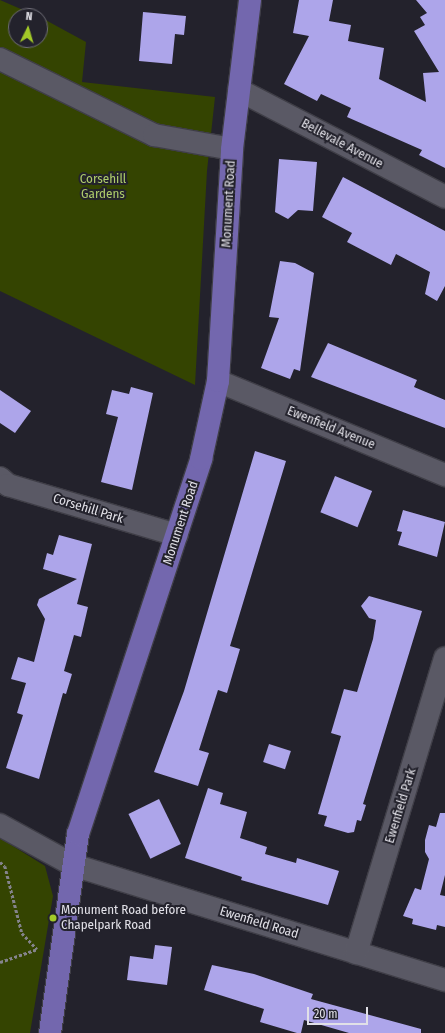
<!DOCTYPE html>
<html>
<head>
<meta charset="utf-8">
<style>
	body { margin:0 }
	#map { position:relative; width:445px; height:1033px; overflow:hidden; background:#23222c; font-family:"Fira Sans Condensed",sans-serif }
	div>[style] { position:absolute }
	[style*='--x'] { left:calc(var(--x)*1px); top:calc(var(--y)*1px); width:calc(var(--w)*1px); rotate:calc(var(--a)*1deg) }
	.green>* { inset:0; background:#344401 }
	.building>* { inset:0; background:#ada5ea; transform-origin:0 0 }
	.path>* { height:2.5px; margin-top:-1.25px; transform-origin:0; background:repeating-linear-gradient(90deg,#84838c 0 3px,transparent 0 5px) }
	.roads { filter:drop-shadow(1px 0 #3f3e47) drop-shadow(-1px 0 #3f3e47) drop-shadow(0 1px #3f3e47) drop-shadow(0 -1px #3f3e47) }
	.minor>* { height:22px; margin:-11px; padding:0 11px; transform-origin:11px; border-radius:11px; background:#5a5965 }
	.major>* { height:22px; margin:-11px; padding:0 11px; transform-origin:11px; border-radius:11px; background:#7367ae }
	.dots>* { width:11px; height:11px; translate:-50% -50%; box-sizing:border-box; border:2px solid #23222c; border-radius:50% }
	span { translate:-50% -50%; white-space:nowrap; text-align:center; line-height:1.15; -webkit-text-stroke:4px #23222c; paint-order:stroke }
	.street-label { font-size:13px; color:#e1e0e7 }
	.park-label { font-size:13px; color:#aecc6b }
	.poi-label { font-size:13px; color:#e1e0e7 }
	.left { translate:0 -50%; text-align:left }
	.north { position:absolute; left:8px; top:8px; width:40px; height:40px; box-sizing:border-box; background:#23222c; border:1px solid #6f6e77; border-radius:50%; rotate:5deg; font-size:11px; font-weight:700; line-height:16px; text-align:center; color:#e1e0e7 }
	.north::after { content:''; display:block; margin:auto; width:14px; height:18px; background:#a2c928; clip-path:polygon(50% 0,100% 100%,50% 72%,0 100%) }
	.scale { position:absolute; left:307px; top:1007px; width:61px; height:18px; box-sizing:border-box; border:2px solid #e1e0e7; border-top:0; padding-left:5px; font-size:12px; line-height:14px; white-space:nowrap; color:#e1e0e7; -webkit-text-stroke:3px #23222c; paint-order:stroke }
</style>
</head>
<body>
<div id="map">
	<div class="green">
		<div style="clip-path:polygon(0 0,37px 16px,16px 16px,16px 40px,40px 40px,40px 17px,86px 42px,82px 82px,215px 97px,207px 171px,195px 385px,0 291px)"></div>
		<div style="clip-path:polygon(0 838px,45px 866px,53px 896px,30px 1033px,0 1033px)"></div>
	</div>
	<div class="building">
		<div style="clip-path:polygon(299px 0,333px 0,329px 21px,351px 25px,348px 41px,384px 48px,379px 79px,426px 102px,423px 73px,439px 72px,414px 31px,425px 25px,420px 17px,427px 13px,416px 0,445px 0,445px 168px,419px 155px,422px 150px,347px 117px,351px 108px,321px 94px,317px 101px,284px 84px,309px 36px,293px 33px)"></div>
		<div style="clip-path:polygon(143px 12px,186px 16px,184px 35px,175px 34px,172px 64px,139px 61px)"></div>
		<div style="clip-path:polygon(279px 159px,317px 162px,313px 211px,298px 210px,288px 219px,275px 212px)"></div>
		<div style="clip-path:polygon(343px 177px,445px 231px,445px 286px,437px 301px,425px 294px,430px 272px,396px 254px,391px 265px,347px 242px,352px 233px,322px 217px)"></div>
		<div style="clip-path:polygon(280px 261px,295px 263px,314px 273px,300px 371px,294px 369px,290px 379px,261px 368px,279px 318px,269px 317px)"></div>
		<div style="clip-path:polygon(328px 343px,417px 380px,414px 387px,445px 400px,445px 428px,311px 377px)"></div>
		<div style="clip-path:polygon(131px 387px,153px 393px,132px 490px,101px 482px,118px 417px,106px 414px,112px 390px,129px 394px)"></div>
		<div style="clip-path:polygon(0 390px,31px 411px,15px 433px,0 423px)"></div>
		<div style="clip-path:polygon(255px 451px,286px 461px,230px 646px,240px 649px,227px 693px,218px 690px,199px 750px,209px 753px,198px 786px,154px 772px,184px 691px)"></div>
		<div style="left:335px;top:476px;width:40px;height:39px;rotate:22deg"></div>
		<div style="clip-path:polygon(403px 510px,445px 522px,437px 557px,398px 545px,402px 532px,397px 531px)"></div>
		<div style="clip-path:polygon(59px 535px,92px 544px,77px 604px,88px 607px,81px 637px,74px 635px,64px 671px,72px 674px,66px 694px,63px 693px,39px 779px,6px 768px,23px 715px,17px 713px,26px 683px,11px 679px,18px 657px,34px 662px,45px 619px,37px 605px,39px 599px,77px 579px,43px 569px,47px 553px,53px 555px)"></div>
		<div style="clip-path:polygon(369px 596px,422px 611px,363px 804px,366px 805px,361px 821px,357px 820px,354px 832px,348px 833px,324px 826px,327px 816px,318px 814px,341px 736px,331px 733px,344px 689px,357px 692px,373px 639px,376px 620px,369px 618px,361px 606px)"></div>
		<div style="left:269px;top:744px;width:23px;height:19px;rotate:18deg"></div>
		<div style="clip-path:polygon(208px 788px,223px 793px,220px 804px,247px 812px,240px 838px,267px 847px,265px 854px,296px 863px,297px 858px,339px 871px,328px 905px,241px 880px,242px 877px,185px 858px)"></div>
		<div style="left:159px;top:799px;width:50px;height:34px;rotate:64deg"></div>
		<div style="clip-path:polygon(440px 813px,445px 813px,445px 875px,440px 895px,445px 896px,445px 927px,437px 925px,436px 930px,412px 924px,413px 919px,403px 916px,415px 888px,421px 890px,429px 859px,425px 852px,425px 840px,429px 825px,436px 827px)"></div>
		<div style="clip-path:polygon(155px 945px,172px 947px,167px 985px,127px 980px,130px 956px,153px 959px)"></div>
		<div style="clip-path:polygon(212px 965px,254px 974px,313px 994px,311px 999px,421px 1029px,421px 1033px,349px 1033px,304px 1020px,301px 1033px,297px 1033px,260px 1022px,264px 1009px,204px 990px)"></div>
	</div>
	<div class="path">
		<div style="--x:0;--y:862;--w:6;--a:39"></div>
		<div style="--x:5;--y:866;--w:69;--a:75.8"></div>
		<div style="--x:22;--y:933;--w:22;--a:47"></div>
		<div style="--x:0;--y:962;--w:39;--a:-19"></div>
	</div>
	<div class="roads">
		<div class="minor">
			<div style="--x:0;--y:59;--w:172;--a:26.3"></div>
			<div style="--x:154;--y:135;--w:79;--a:10.2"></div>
			<div style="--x:239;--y:90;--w:232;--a:27.4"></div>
			<div style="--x:218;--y:381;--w:246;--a:22.5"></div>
			<div style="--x:0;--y:478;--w:11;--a:41"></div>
			<div style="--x:8;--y:485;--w:176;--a:16.5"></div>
			<div style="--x:0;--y:825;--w:83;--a:28.7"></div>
			<div style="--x:73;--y:865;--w:389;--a:17.2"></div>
			<div style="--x:356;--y:953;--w:308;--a:-73.2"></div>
		</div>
		<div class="major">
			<div style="--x:50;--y:1033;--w:201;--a:-82"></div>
			<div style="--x:78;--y:834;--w:395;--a:-71.8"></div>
			<div style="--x:201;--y:459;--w:80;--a:-77.7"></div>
			<div style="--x:218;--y:381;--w:232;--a:-86.5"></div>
			<div style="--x:232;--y:149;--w:150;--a:-83.1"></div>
		</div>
	</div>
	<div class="dots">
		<div style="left:53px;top:918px;background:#a2c928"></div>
	</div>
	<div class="street-label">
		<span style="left:342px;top:144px;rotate:28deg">Bellevale Avenue</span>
		<span style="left:229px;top:204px;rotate:-87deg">Monument Road</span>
		<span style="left:331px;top:428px;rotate:22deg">Ewenfield Avenue</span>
		<span style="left:88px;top:509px;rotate:17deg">Corsehill Park</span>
		<span style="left:181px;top:523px;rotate:-72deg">Monument Road</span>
		<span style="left:401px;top:806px;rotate:-73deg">Ewenfield Park</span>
		<span style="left:259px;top:923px;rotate:17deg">Ewenfield Road</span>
	</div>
	<div class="park-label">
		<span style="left:103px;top:187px">Corsehill<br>Gardens</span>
	</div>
	<div class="poi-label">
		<span class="left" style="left:61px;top:918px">Monument Road before<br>Chapelpark Road</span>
	</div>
	<div class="north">N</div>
	<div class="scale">20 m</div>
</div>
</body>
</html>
